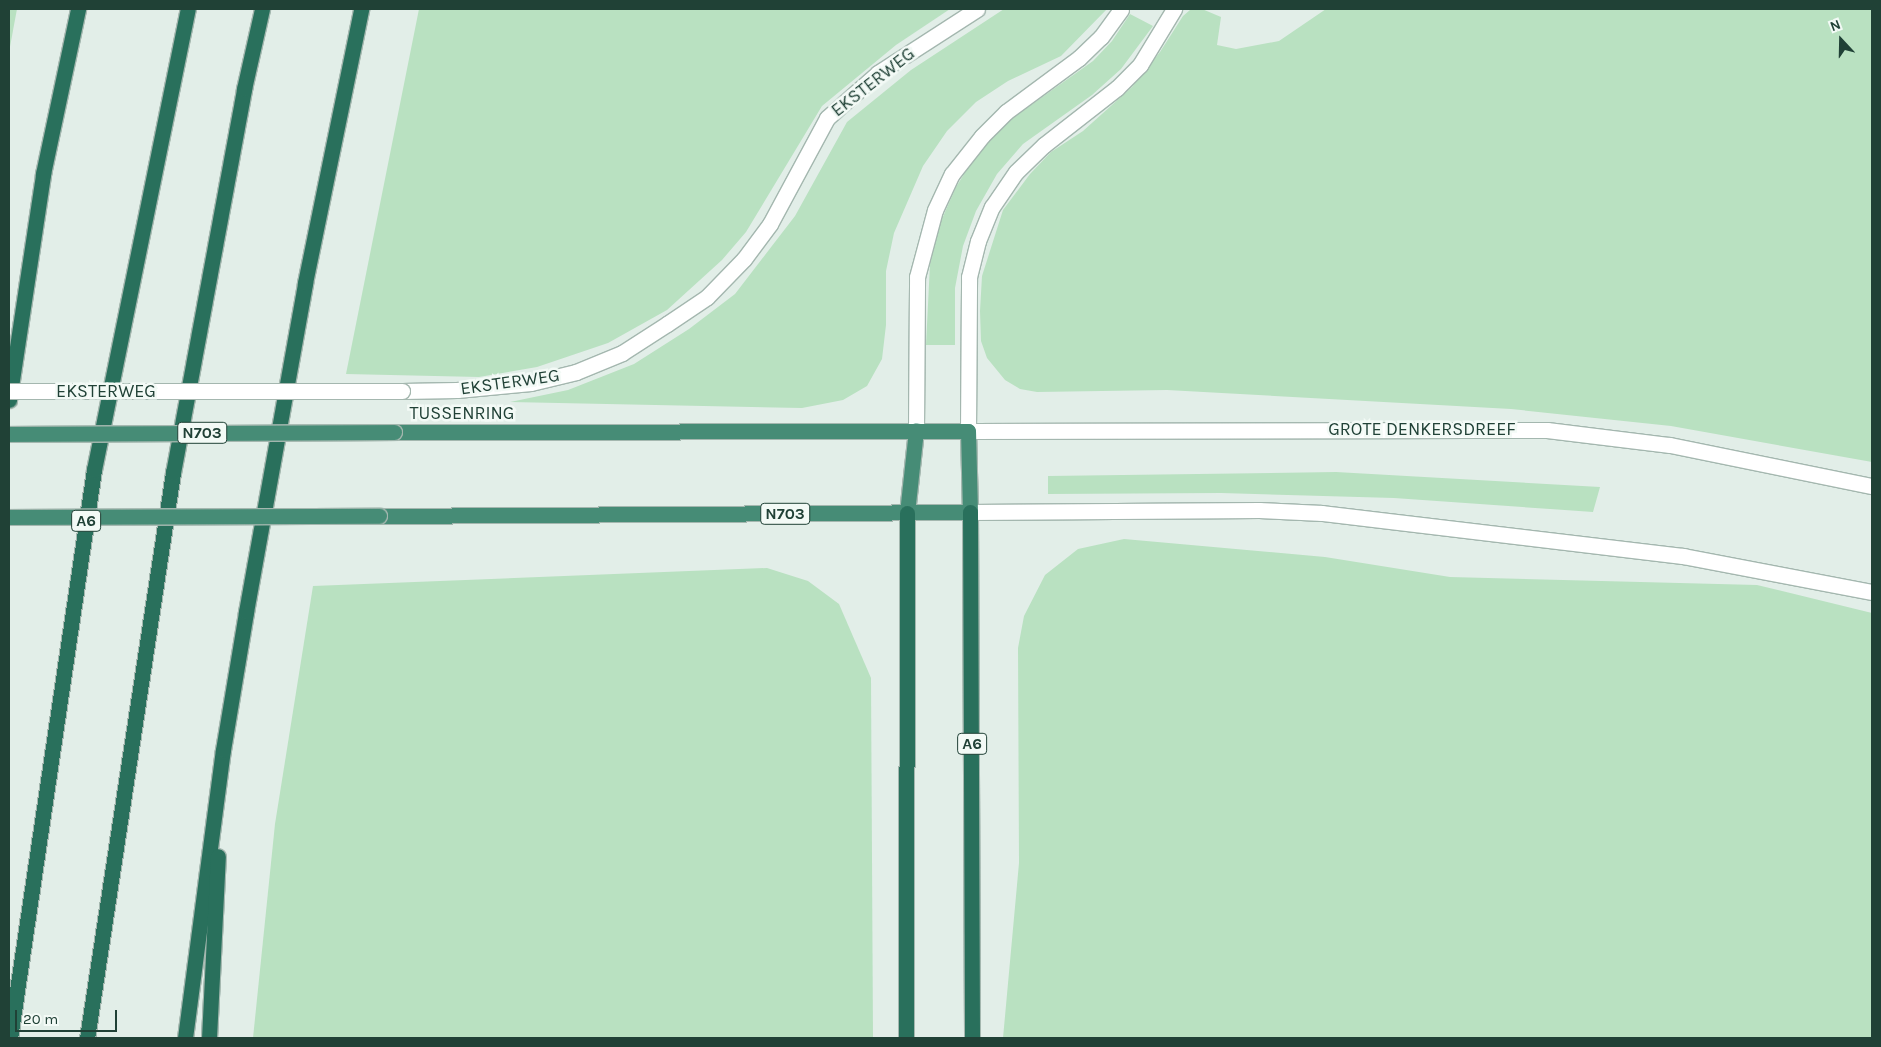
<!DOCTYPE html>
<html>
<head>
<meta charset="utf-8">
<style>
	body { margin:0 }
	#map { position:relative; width:1881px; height:1047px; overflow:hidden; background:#e2eee8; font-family:Karla,sans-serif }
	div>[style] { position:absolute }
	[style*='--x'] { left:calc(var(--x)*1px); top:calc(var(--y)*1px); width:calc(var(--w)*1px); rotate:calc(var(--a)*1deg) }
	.green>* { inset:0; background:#b9e1c1 }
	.roads { filter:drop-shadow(1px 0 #a4b7af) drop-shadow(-1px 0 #a4b7af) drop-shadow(0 1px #a4b7af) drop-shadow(0 -1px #a4b7af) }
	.minor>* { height:15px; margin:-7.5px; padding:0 7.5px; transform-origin:7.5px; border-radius:7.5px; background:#fff }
	.tertiary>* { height:15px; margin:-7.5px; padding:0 7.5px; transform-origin:7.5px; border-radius:7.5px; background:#fff }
	.trunk>* { height:15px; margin:-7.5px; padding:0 7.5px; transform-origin:7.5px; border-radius:7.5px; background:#468c76 }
	.motorway>* { height:15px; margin:-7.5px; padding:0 7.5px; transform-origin:7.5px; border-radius:7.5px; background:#29705c }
	.bridges { filter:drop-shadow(1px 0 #a4b7af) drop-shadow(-1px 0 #a4b7af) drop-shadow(0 1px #a4b7af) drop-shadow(0 -1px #a4b7af) }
	.minor-bridge>* { height:15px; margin:-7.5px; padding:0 7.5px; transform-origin:7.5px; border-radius:7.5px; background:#fff }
	.trunk-bridge>* { height:15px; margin:-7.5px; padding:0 7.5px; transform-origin:7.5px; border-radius:7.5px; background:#468c76 }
	span { translate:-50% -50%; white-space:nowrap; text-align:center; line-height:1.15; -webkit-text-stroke:5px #f3faf6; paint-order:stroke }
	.shield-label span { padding:1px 4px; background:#f3faf6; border:1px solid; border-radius:4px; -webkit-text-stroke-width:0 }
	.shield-label { font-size:16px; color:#204136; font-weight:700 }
	.street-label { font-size:18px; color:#204136 }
	.frame { position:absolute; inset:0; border:10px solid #204136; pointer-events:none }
	.north { position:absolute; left:1816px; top:15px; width:50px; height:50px; -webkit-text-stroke:4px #f3faf6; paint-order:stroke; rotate:339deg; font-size:14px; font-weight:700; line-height:20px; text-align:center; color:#204136 }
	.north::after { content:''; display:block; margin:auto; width:18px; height:22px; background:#204136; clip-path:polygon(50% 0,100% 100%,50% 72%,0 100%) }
	.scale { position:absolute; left:15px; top:1010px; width:102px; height:22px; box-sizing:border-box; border:2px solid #204136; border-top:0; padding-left:6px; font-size:15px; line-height:18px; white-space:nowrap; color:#204136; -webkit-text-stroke:4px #f3faf6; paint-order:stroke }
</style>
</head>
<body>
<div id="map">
	<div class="green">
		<div style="clip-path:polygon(9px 9px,17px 9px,9px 52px)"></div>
		<div style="clip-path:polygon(419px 9px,950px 9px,896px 45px,822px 106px,746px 232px,722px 260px,667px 310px,608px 343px,537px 367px,479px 377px,346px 374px)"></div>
		<div style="clip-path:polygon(1004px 9px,1107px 9px,1061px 56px,1008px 81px,976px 102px,947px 131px,923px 166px,894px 233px,886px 271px,886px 325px,882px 359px,867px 386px,843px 400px,802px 408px,510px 402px,568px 390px,634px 364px,689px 329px,735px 294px,795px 216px,847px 122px,911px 70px)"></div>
		<div style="clip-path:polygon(1202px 9px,1221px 17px,1217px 45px,1236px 49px,1279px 41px,1326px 9px,1872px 9px,1872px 462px,1671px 426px,1511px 409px,1167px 390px,1037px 392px,1020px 389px,1005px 380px,987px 358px,981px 341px,980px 311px,982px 276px,1003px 210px,1030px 174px,1051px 152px,1083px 131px,1132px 87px,1160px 52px,1183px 16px,1190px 10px)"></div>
		<div style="clip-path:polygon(1130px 14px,1153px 26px,1121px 69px,1092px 95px,1023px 144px,997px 174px,976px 211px,963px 246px,955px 288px,955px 345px,926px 345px,930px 264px,941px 221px,956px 187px,976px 155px,1006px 123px,1093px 61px,1112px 41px)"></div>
		<div style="clip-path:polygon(1336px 472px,1600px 487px,1593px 512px,1394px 498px,1221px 493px,1048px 494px,1048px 476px)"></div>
		<div style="clip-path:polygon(1124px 539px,1325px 557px,1450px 577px,1757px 585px,1872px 613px,1872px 1038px,1003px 1038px,1019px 863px,1018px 648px,1024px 616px,1045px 575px,1078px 549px)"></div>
		<div style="clip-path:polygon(767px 568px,808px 581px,839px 604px,871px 678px,873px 1038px,253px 1038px,275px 824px,313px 586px)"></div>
	</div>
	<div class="roads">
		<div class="minor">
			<div style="--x:402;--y:391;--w:55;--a:-1"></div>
			<div style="--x:457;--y:390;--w:74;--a:-5.4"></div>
			<div style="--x:531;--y:383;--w:46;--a:-13.7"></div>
			<div style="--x:576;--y:372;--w:50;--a:-22.4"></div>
			<div style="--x:622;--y:353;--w:54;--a:-32.8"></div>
			<div style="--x:667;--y:324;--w:48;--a:-34"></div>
			<div style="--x:707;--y:297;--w:53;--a:-45.8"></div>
			<div style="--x:744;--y:259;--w:44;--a:-53.4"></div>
			<div style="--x:770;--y:224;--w:120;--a:-61.7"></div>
			<div style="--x:827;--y:118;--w:68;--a:-41.4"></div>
			<div style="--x:878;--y:73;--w:118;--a:-32.9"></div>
			<div style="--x:916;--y:430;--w:153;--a:-89.6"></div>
			<div style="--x:917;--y:277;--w:69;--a:-75"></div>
			<div style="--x:935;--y:210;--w:40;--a:-65"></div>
			<div style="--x:952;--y:174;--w:48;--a:-51.7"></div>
			<div style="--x:982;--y:136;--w:34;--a:-45"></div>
			<div style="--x:1006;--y:112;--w:91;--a:-36.5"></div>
			<div style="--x:1079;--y:58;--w:30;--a:-44"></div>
			<div style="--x:1101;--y:37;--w:34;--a:-54"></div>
			<div style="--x:968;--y:431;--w:154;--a:-89.6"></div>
			<div style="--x:969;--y:277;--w:37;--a:-76"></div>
			<div style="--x:978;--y:241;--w:37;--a:-68"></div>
			<div style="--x:992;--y:207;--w:42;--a:-55.6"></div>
			<div style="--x:1016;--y:172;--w:39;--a:-44"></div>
			<div style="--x:1044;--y:145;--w:93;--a:-38"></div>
			<div style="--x:1117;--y:88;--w:33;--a:-45"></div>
			<div style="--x:1140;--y:65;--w:66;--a:-58.7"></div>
		</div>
		<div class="tertiary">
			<div style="--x:968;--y:431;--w:579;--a:-0.1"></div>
			<div style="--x:1547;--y:430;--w:124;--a:7"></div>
			<div style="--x:1670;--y:445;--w:206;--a:11.5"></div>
			<div style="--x:970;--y:512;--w:289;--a:-0.4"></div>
			<div style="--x:1259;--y:510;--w:63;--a:2.7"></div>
			<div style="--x:1322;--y:513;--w:364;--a:6.8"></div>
			<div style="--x:1683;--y:556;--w:192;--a:10.8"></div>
		</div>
		<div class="trunk">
			<div style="--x:907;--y:513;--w:83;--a:-83.8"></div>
			<div style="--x:379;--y:516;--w:591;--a:-0.39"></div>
			<div style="--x:970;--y:512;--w:81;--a:-91.4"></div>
			<div style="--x:968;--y:431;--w:574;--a:179.9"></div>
		</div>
		<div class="motorway">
			<div style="--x:9;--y:400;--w:229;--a:-81.4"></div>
			<div style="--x:43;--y:174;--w:169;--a:-78"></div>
			<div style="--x:970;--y:512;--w:526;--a:89.78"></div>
			<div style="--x:10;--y:1038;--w:574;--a:-81.59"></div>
			<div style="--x:94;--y:470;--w:470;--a:-78.5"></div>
			<div style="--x:87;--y:1038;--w:572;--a:-81.35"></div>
			<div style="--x:173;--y:473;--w:391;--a:-79.5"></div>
			<div style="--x:244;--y:89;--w:82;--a:-77.3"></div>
			<div style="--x:185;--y:1038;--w:290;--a:-82.5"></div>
			<div style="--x:223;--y:750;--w:140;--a:-80.5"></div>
			<div style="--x:246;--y:612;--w:334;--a:-79.8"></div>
			<div style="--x:305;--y:283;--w:280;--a:-78.4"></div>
			<div style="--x:209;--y:1038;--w:182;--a:-87.2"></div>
			<div style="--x:906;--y:1038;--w:525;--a:-89.89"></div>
		</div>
	</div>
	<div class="bridges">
		<div class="minor-bridge">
			<div style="--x:9;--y:391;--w:393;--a:0"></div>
		</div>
		<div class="trunk-bridge">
			<div style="--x:9;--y:434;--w:385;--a:-0.3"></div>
			<div style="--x:9;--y:517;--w:370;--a:-0.2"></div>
		</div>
	</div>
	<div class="shield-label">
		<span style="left:202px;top:433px">N703</span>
		<span style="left:785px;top:514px">N703</span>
		<span style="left:86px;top:521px">A6</span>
		<span style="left:972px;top:744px">A6</span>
	</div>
	<div class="street-label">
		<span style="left:873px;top:82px;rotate:-38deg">EKSTERWEG</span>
		<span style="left:510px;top:382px;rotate:-8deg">EKSTERWEG</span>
		<span style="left:106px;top:391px">EKSTERWEG</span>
		<span style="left:462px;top:413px">TUSSENRING</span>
		<span style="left:1422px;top:429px">GROTE DENKERSDREEF</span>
	</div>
	<div class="frame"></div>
	<div class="north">N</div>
	<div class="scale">20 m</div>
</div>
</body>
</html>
